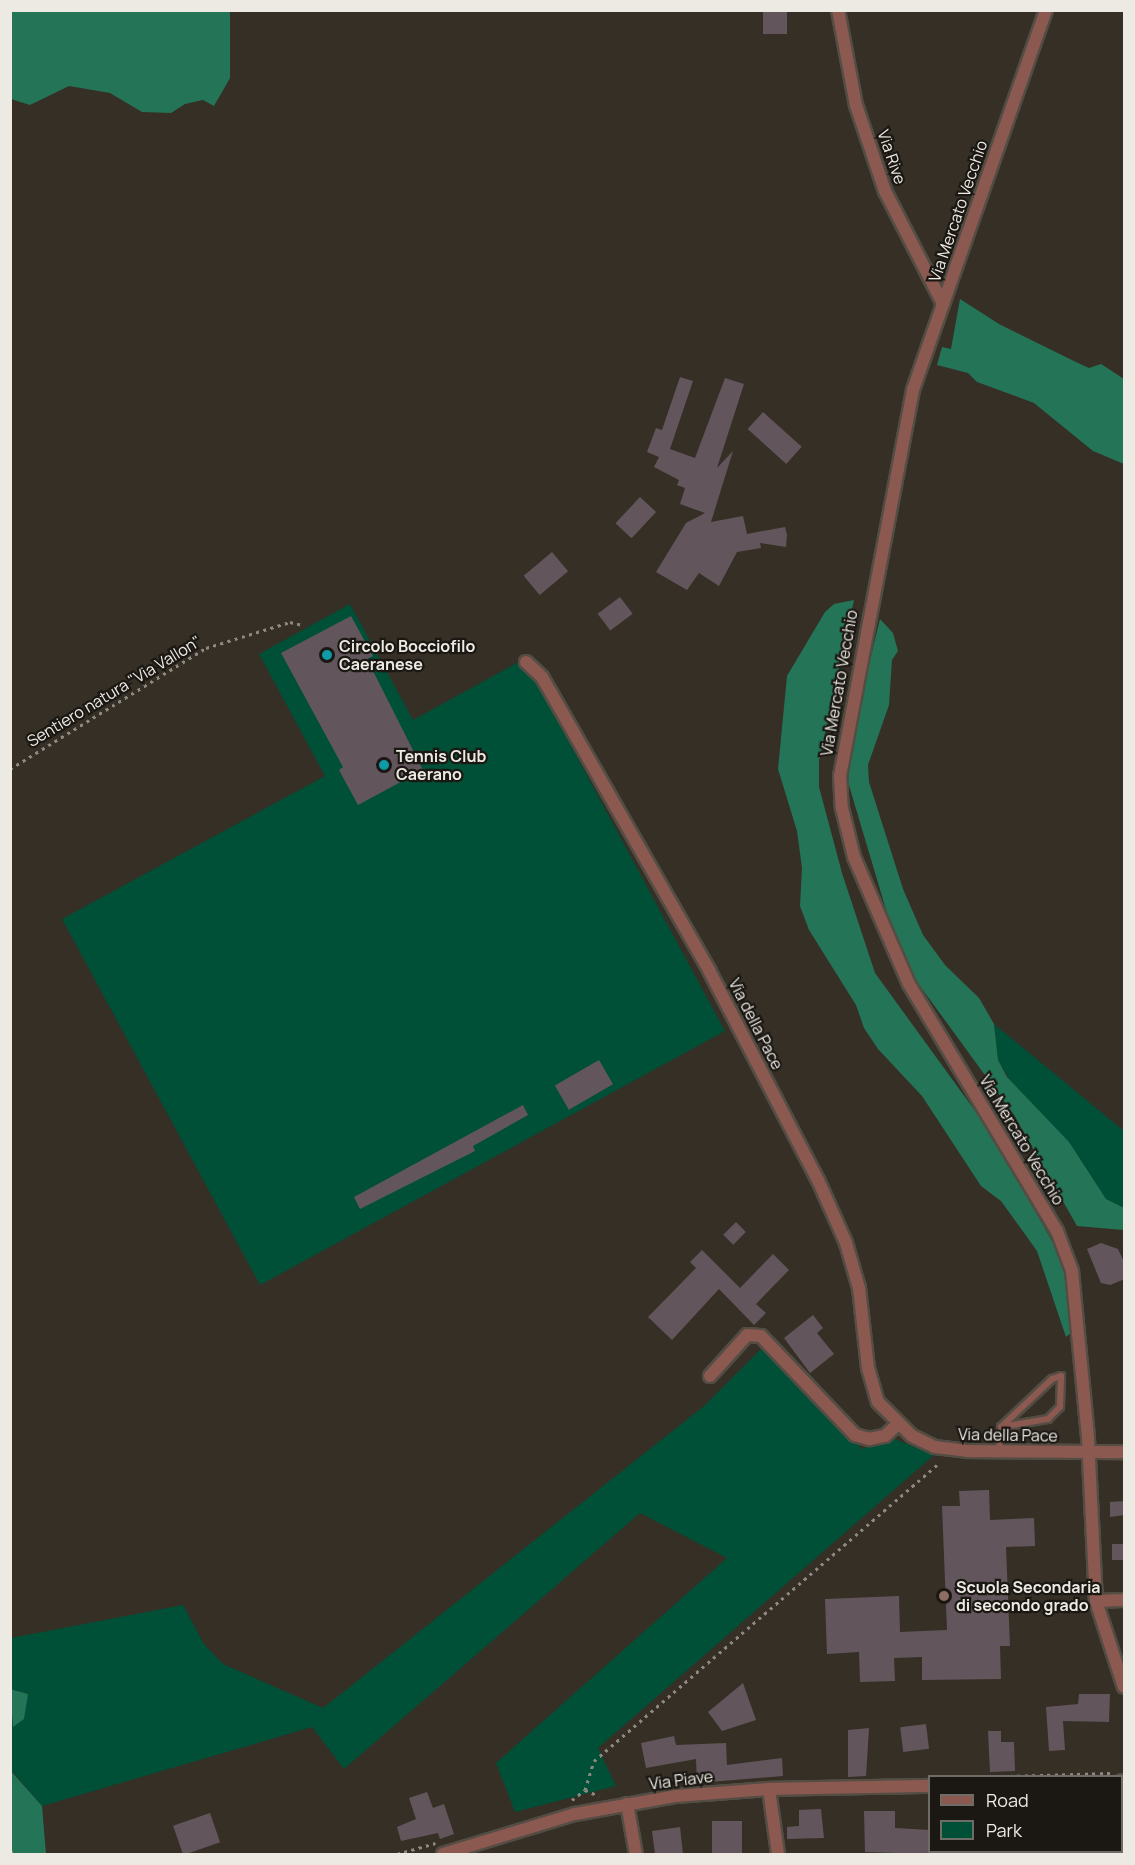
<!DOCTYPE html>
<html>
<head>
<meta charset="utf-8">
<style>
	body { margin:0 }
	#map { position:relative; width:1135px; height:1865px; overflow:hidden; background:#362f26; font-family:Manrope,sans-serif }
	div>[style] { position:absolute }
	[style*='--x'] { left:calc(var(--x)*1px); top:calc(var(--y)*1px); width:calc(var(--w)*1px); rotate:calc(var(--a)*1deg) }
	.green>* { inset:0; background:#004f37 }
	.forest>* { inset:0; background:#247457 }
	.building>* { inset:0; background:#62565c; transform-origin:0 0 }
	.path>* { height:3px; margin-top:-1.5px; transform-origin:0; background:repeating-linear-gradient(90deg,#8d8880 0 3px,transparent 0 7.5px) }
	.roads { filter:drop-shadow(2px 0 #534d44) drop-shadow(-2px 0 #534d44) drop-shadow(0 2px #534d44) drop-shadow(0 -2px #534d44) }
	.lane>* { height:6px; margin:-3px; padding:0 3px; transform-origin:3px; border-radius:3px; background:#8b5950 }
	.street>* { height:12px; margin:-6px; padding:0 6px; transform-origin:6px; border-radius:6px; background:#8b5950 }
	.dots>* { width:16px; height:16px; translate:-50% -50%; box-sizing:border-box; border:3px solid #1b1814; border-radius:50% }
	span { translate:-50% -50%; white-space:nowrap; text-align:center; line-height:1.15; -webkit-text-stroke:4.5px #1b1814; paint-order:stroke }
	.street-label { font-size:16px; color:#ede9e3 }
	.poi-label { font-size:16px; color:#ede9e3; font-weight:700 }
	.left { translate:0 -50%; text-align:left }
	.frame { position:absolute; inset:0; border:12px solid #ede9e3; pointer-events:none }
	.legend { position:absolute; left:928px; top:1775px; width:195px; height:78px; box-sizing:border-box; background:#1b1814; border:2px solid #6f6c67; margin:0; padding:8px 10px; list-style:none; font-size:18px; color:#ede9e3 }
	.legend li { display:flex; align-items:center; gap:12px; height:30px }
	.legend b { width:30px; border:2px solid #6f6c67 }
</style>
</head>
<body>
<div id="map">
	<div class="green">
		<div style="clip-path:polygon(350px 604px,413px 720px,524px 659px,725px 1031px,260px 1285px,62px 919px,325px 776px,259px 654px)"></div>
		<div style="clip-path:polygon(994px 1024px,1124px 1131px,1124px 1208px,1106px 1199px,1069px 1142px,1014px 1087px,998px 1060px)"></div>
		<div style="clip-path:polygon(764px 1346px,862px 1449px,892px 1438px,934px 1455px,598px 1748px,616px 1786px,515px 1812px,496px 1763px,727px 1558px,640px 1513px,344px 1769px,312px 1727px,42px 1806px,11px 1770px,10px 1727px,28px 1694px,11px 1689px,11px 1638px,183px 1605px,204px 1644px,223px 1664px,323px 1708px,704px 1406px)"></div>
	</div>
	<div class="forest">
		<div style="clip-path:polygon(11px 10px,230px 11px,230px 78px,214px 106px,203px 100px,185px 104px,171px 113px,142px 112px,110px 93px,69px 86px,30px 105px,14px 100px,10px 98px)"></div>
		<div style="clip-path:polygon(960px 299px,999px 324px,1078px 363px,1089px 368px,1101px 364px,1124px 379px,1124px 464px,1093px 451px,1034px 403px,977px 382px,968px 373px,937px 365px,942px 347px,951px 349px)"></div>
		<div style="clip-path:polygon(854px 600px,819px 761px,819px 787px,842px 873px,875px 973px,989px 1130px,1065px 1264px,1073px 1331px,1066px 1337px,1037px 1251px,1001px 1201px,981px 1186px,922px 1096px,878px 1049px,864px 1028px,856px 1005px,809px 930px,800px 906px,802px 868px,797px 831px,778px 769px,787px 676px,825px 612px,834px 604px)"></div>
		<div style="clip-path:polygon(880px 619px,893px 633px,898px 651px,892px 660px,889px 705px,868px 765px,869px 782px,903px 889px,923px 935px,945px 965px,979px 998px,994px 1024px,998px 1060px,1007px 1077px,1069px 1142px,1106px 1199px,1124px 1208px,1124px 1230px,1077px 1226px,1014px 1115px,901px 960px,848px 782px,852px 734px)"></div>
		<div style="clip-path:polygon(10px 1689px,28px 1694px,24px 1719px,13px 1727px)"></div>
		<div style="clip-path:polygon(10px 1770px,42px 1806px,46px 1854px,11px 1854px)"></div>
	</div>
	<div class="building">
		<div style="left:763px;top:10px;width:24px;height:24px"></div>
		<div style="clip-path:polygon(680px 377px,693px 381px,670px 449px,695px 458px,725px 378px,744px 384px,717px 468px,733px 451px,711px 522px,743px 516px,747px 534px,785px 527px,787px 535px,786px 547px,760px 543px,761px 548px,737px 552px,719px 586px,699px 573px,687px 590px,656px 572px,686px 523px,705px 513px,680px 504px,685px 488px,677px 485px,679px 480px,654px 467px,659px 457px,647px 452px,656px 428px,662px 430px)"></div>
		<div style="left:763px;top:412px;width:52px;height:23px;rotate:42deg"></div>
		<div style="left:640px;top:497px;width:22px;height:36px;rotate:43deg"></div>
		<div style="left:552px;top:552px;width:25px;height:37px;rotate:50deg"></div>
		<div style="left:620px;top:597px;width:21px;height:28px;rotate:53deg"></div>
		<div style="clip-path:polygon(351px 616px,373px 656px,367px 659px,423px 770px,358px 805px,339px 770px,343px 767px,281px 653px)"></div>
		<div style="left:599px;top:1060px;width:28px;height:51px;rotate:60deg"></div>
		<div style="clip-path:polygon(523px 1105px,528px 1115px,473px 1146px,475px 1151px,360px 1209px,354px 1197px)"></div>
		<div style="left:736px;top:1222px;width:14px;height:18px;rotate:45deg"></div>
		<div style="clip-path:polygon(1101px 1243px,1118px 1249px,1125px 1264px,1125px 1279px,1110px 1285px,1101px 1283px,1087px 1249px)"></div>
		<div style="clip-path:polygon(702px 1250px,740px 1288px,773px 1254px,789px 1270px,756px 1304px,766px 1313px,754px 1325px,719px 1289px,672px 1340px,648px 1317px,696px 1268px,690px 1262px)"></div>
		<div style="clip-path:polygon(813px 1315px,823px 1328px,817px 1333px,834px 1354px,810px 1373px,784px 1338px)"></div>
		<div style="clip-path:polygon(989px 1490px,990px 1520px,1034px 1518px,1035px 1546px,1006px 1547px,1010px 1646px,1000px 1646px,1001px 1679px,922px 1680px,922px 1657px,894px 1658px,895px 1681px,860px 1682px,859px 1652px,827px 1654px,825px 1599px,899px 1596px,900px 1632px,947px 1630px,942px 1506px,960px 1506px,959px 1491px)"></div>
		<div style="clip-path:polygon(1125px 1501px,1125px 1515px,1110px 1517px,1110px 1502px)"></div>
		<div style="left:1125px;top:1544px;width:16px;height:13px;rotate:90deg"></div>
		<div style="clip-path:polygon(743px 1683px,756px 1720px,722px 1731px,708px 1712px)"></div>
		<div style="clip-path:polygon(1079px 1694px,1110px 1694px,1109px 1722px,1063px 1721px,1065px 1750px,1049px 1751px,1046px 1707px,1078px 1704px)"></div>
		<div style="left:926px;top:1724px;width:25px;height:26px;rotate:83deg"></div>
		<div style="clip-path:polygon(869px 1728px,866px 1776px,848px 1777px,848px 1730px)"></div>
		<div style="clip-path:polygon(988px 1731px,1001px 1731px,1001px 1742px,1014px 1742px,1015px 1771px,990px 1772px)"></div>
		<div style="clip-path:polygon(674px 1736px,676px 1745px,726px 1743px,727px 1765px,782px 1758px,783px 1776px,697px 1783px,696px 1759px,646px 1768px,641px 1743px)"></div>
		<div style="clip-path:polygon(427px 1792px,433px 1808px,444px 1804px,454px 1834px,440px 1839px,438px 1833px,401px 1841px,397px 1827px,416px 1819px,409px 1798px)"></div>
		<div style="clip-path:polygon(821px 1809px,824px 1838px,787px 1839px,787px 1827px,799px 1826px,799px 1810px)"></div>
		<div style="clip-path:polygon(864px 1811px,895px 1811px,895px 1828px,930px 1830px,930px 1854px,865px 1852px)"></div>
		<div style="left:210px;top:1813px;width:31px;height:39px;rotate:71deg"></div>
		<div style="left:712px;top:1821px;width:30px;height:33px"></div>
		<div style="clip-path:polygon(680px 1827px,683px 1854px,655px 1854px,652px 1831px)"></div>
	</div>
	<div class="path">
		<div style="--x:10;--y:769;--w:230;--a:-31.7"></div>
		<div style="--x:206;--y:648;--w:88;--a:-17.2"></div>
		<div style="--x:290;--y:622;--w:12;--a:14"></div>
		<div style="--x:1010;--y:1776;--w:101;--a:-1.7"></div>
		<div style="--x:585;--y:1790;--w:15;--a:23"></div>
		<div style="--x:572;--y:1800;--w:16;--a:-38"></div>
		<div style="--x:585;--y:1790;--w:30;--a:-73"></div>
		<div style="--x:594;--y:1761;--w:457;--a:-40.8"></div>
		<div style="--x:10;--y:1851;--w:9;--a:21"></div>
		<div style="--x:397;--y:1854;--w:40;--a:-16"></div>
	</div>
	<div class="roads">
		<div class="lane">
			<div style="--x:999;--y:1451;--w:24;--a:-85"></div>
			<div style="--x:1001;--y:1427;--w:48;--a:-9.7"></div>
			<div style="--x:1048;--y:1419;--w:17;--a:-45"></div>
			<div style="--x:1060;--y:1407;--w:31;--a:-88"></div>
			<div style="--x:1061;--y:1376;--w:9;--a:162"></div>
			<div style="--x:1052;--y:1379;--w:70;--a:136.7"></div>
		</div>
		<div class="street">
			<div style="--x:838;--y:10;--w:97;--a:79.3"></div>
			<div style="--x:856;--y:105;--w:91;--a:71.4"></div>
			<div style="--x:885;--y:191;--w:127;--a:62.8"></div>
			<div style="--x:1046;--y:10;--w:403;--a:109.3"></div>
			<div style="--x:913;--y:390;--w:392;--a:100.7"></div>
			<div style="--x:840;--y:775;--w:33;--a:87"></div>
			<div style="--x:842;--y:808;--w:50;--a:76.2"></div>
			<div style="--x:854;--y:857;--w:138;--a:66.6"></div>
			<div style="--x:909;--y:984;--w:288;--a:59.1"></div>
			<div style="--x:1057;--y:1231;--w:43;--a:69.4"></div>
			<div style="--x:1072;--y:1271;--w:168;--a:84.5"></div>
			<div style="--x:1088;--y:1438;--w:163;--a:87.2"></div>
			<div style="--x:1096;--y:1601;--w:90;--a:72"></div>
			<div style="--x:526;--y:662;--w:22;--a:43"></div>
			<div style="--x:542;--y:677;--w:339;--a:60.3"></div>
			<div style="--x:710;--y:972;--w:234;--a:62.6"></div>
			<div style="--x:818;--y:1180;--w:69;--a:66"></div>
			<div style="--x:846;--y:1243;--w:47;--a:73.9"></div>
			<div style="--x:859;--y:1288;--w:81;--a:83.6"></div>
			<div style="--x:868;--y:1368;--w:35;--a:74"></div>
			<div style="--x:878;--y:1402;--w:48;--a:45"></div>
			<div style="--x:912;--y:1436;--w:25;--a:26"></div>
			<div style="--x:935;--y:1447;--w:32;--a:7"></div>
			<div style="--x:967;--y:1451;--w:157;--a:0.4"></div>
			<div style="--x:710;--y:1376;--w:55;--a:-47.9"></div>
			<div style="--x:747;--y:1335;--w:14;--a:4"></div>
			<div style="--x:761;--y:1336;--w:137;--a:46.5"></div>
			<div style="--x:855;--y:1435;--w:15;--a:16"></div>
			<div style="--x:869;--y:1439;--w:16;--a:-11"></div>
			<div style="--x:885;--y:1436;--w:18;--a:-43"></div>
			<div style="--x:1096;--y:1601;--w:28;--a:-2"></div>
			<div style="--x:1122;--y:1781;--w:2;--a:0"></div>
			<div style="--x:769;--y:1789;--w:66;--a:82.1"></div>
			<div style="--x:627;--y:1804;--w:51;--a:79.8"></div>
			<div style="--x:1042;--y:1852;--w:2;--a:90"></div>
			<div style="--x:443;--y:1854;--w:138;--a:-16.9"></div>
			<div style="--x:575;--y:1814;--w:103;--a:-10.1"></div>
			<div style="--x:676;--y:1796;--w:93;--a:-4.3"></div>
			<div style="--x:769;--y:1789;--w:161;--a:-1.1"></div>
		</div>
	</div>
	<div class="dots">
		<div style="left:327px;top:655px;background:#0f9aa8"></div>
		<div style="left:384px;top:765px;background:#0f9aa8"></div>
		<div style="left:944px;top:1596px;background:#8d6e63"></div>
	</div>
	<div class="street-label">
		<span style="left:892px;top:157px;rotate:71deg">Via Rive</span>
		<span style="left:958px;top:211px;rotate:-71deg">Via Mercato Vecchio</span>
		<span style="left:839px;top:683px;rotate:-80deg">Via Mercato Vecchio</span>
		<span style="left:114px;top:691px;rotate:-31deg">Sentiero natura "Via Vallon"</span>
		<span style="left:756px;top:1024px;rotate:63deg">Via della Pace</span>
		<span style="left:1022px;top:1140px;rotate:59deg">Via Mercato Vecchio</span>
		<span style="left:1008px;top:1435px;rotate:1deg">Via della Pace</span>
		<span style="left:681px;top:1780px;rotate:-7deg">Via Piave</span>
	</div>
	<div class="poi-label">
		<span class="left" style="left:339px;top:655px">Circolo Bocciofilo<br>Caeranese</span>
		<span class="left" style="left:396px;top:765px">Tennis Club<br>Caerano</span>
		<span class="left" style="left:956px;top:1596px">Scuola Secondaria<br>di secondo grado</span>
	</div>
	<div class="frame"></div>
	<ul class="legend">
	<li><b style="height:8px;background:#8b5950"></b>Road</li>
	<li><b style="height:16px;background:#004f37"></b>Park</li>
	</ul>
</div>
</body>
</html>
